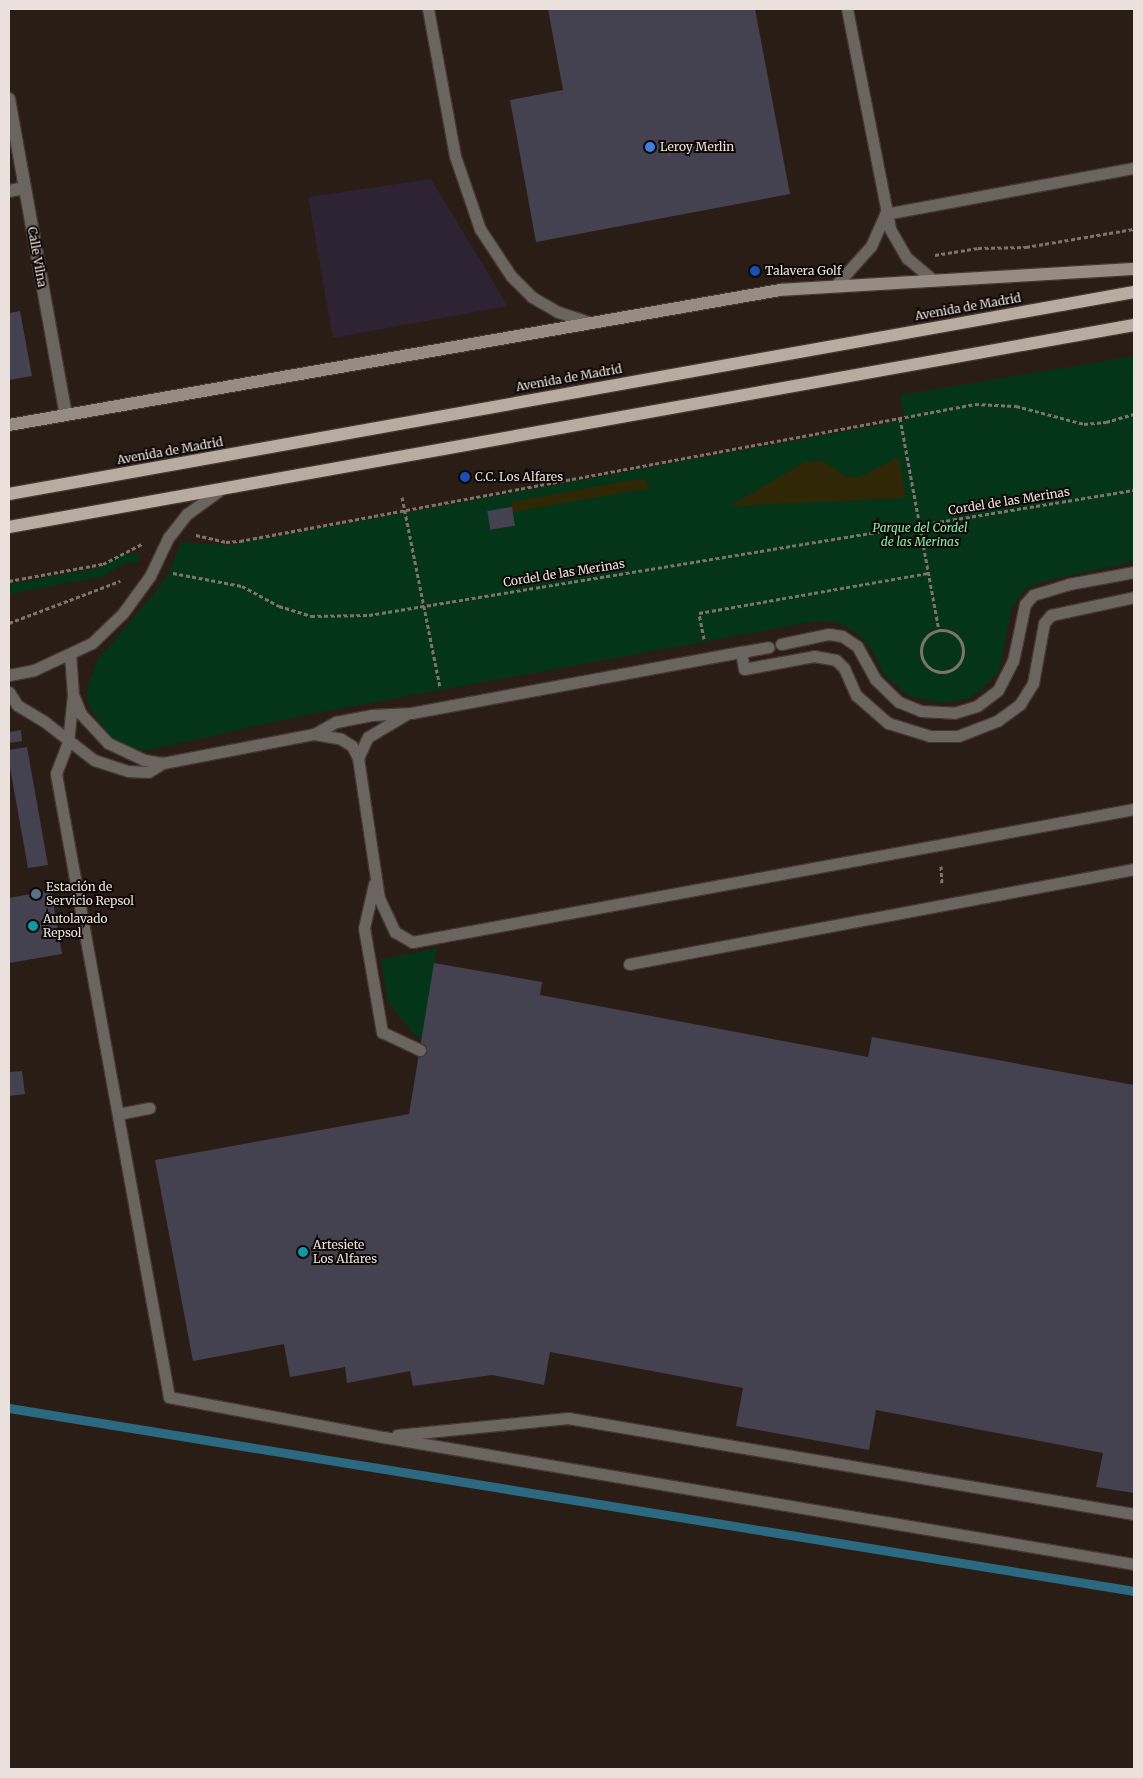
<!DOCTYPE html>
<html>
<head>
<meta charset="utf-8">
<style>
	body { margin:0 }
	#map { position:relative; width:1143px; height:1778px; overflow:hidden; background:#2a1d15; font-family:Merriweather,serif }
	div>[style] { position:absolute }
	[style*='--x'] { left:calc(var(--x)*1px); top:calc(var(--y)*1px); width:calc(var(--w)*1px); rotate:calc(var(--a)*1deg) }
	.industrial>* { inset:0; background:#2d2332 }
	.green>* { inset:0; background:#043519 }
	.sand>* { inset:0; background:#2f2705 }
	.stream>* { height:9px; margin:-4.5px; padding:0 4.5px; transform-origin:4.5px; border-radius:4.5px; background:#2a697f }
	.building>* { inset:0; background:#444150; transform-origin:0 0 }
	.path>* { height:3px; margin-top:-1.5px; transform-origin:0; background:repeating-linear-gradient(90deg,#7e736c 0 4px,transparent 0 6.5px) }
	.path>.ring { margin:-1.5px; padding:0; box-sizing:content-box; background:none; border:3px solid #7e736c; border-radius:50% }
	.roads { filter:drop-shadow(1px 0 #453831) drop-shadow(-1px 0 #453831) drop-shadow(0 1px #453831) drop-shadow(0 -1px #453831) }
	.lane>* { height:11px; margin:-5.5px; padding:0 5.5px; transform-origin:5.5px; border-radius:5.5px; background:#6b6560 }
	.street>* { height:12px; margin:-6px; padding:0 6px; transform-origin:6px; border-radius:6px; background:#6b6560 }
	.secondary>* { height:12px; margin:-6px; padding:0 6px; transform-origin:6px; border-radius:6px; background:#968c84 }
	.primary>* { height:12px; margin:-6px; padding:0 6px; transform-origin:6px; border-radius:6px; background:#b8aba0 }
	.dots>* { width:14px; height:14px; translate:-50% -50%; box-sizing:border-box; border:2px solid #0e0806; border-radius:50% }
	span { translate:-50% -50%; white-space:nowrap; text-align:center; line-height:1.15; -webkit-text-stroke:4px #0e0806; paint-order:stroke }
	.poi-label { font-size:12px; color:#eae1dc }
	.left { translate:0 -50%; text-align:left }
	.street-label { font-size:12px; color:#eae1dc }
	.park-label { font-size:12px; color:#80f3a6; font-style:italic }
	.frame { position:absolute; inset:0; border:10px solid #eae1dc; pointer-events:none }
</style>
</head>
<body>
<div id="map">
	<div class="industrial">
		<div style="clip-path:polygon(431px 179px,508px 306px,333px 338px,308px 197px)"></div>
	</div>
	<div class="green">
		<div style="clip-path:polygon(1134px 356px,1134px 562px,1048px 580px,1025px 589px,1012px 607px,999px 671px,979px 692px,967px 699px,941px 703px,909px 696px,884px 675px,872px 650px,857px 633px,837px 622px,817px 621px,310px 714px,145px 751px,125px 746px,112px 737px,93px 714px,87px 699px,88px 684px,99px 658px,157px 590px,169px 573px,181px 542px,229px 545px,905px 420px,900px 395px)"></div>
		<div style="clip-path:polygon(123px 553px,140px 553px,140px 562px,126px 563px,101px 577px,9px 594px,9px 584px,102px 567px)"></div>
		<div style="clip-path:polygon(437px 948px,422px 1037px,415px 1036px,388px 1002px,381px 959px)"></div>
	</div>
	<div class="sand">
		<div style="clip-path:polygon(899px 457px,906px 498px,730px 506px,804px 462px,824px 461px,844px 476px,857px 478px)"></div>
		<div style="clip-path:polygon(643px 478px,651px 488px,512px 512px,511px 502px)"></div>
	</div>
	<div class="stream">
		<div style="--x:9;--y:1408;--w:1140;--a:9.24"></div>
	</div>
	<div class="building">
		<div style="clip-path:polygon(548px 9px,755px 9px,790px 194px,536px 242px,510px 100px,563px 90px)"></div>
		<div style="clip-path:polygon(20px 311px,32px 376px,9px 380px,9px 313px)"></div>
		<div style="left:512px;top:507px;width:19px;height:25px;rotate:81deg"></div>
		<div style="clip-path:polygon(21px 730px,22px 741px,9px 743px,9px 732px)"></div>
		<div style="clip-path:polygon(27px 747px,48px 865px,28px 868px,9px 762px,9px 750px)"></div>
		<div style="clip-path:polygon(51px 890px,62px 954px,9px 963px,9px 898px)"></div>
		<div style="clip-path:polygon(434px 963px,542px 982px,540px 995px,868px 1057px,872px 1037px,1134px 1085px,1134px 1493px,1096px 1487px,1103px 1453px,876px 1410px,869px 1450px,736px 1426px,743px 1388px,550px 1352px,544px 1385px,492px 1375px,413px 1386px,410px 1371px,347px 1383px,345px 1367px,290px 1377px,284px 1344px,193px 1361px,155px 1160px,409px 1114px)"></div>
		<div style="clip-path:polygon(22px 1071px,25px 1094px,9px 1096px,9px 1072px)"></div>
	</div>
	<div class="path">
		<div style="--x:935;--y:255;--w:44;--a:-9.2"></div>
		<div style="--x:978;--y:248;--w:48;--a:-1.2"></div>
		<div style="--x:1026;--y:247;--w:109;--a:-9.5"></div>
		<div style="--x:900;--y:418;--w:217;--a:79.6"></div>
		<div style="--x:402;--y:497;--w:194;--a:78.7"></div>
		<div style="--x:196;--y:535;--w:31;--a:13"></div>
		<div style="--x:226;--y:542;--w:14;--a:-4"></div>
		<div style="--x:240;--y:541;--w:748;--a:-10.56"></div>
		<div style="--x:975;--y:404;--w:41;--a:2.8"></div>
		<div style="--x:1016;--y:406;--w:70;--a:14.8"></div>
		<div style="--x:1084;--y:424;--w:22;--a:-5"></div>
		<div style="--x:1106;--y:422;--w:29;--a:-16"></div>
		<div style="--x:173;--y:573;--w:70;--a:10.7"></div>
		<div style="--x:242;--y:586;--w:42;--a:28.4"></div>
		<div style="--x:279;--y:606;--w:34;--a:17"></div>
		<div style="--x:311;--y:616;--w:58;--a:-1"></div>
		<div style="--x:369;--y:615;--w:775;--a:-9.28"></div>
		<div style="--x:9;--y:581;--w:96;--a:-10.3"></div>
		<div style="--x:103;--y:564;--w:44;--a:-27.1"></div>
		<div style="--x:9;--y:623;--w:119;--a:-20.7"></div>
		<div class="ring" style="left:921px;top:630px;width:39px;height:39px"></div>
		<div style="--x:704;--y:639;--w:26;--a:-101"></div>
		<div style="--x:699;--y:613;--w:232;--a:-9.9"></div>
		<div style="--x:941;--y:866;--w:19;--a:87"></div>
	</div>
	<div class="roads">
		<div class="lane">
			<div style="--x:428;--y:9;--w:149;--a:79.6"></div>
			<div style="--x:455;--y:156;--w:77;--a:71.1"></div>
			<div style="--x:480;--y:229;--w:56;--a:56.6"></div>
			<div style="--x:511;--y:276;--w:30;--a:45"></div>
			<div style="--x:532;--y:297;--w:30;--a:30"></div>
			<div style="--x:558;--y:312;--w:32;--a:18"></div>
			<div style="--x:847;--y:9;--w:224;--a:78.9"></div>
			<div style="--x:890;--y:229;--w:34;--a:60"></div>
			<div style="--x:907;--y:258;--w:35;--a:40"></div>
			<div style="--x:885;--y:214;--w:253;--a:-10.5"></div>
			<div style="--x:835;--y:286;--w:54;--a:-48"></div>
			<div style="--x:871;--y:246;--w:35;--a:-66"></div>
			<div style="--x:781;--y:644;--w:49;--a:-11.8"></div>
			<div style="--x:829;--y:634;--w:13;--a:9"></div>
			<div style="--x:842;--y:636;--w:18;--a:34"></div>
			<div style="--x:857;--y:646;--w:38;--a:61"></div>
			<div style="--x:875;--y:679;--w:33;--a:44"></div>
			<div style="--x:899;--y:702;--w:24;--a:22"></div>
			<div style="--x:921;--y:711;--w:33;--a:3"></div>
			<div style="--x:954;--y:713;--w:24;--a:-17"></div>
			<div style="--x:977;--y:706;--w:26;--a:-37"></div>
			<div style="--x:998;--y:690;--w:33;--a:-63"></div>
			<div style="--x:1013;--y:661;--w:58;--a:-78.1"></div>
			<div style="--x:1025;--y:604;--w:12;--a:-48"></div>
			<div style="--x:1033;--y:595;--w:38;--a:-17"></div>
			<div style="--x:1069;--y:584;--w:66;--a:-10.5"></div>
			<div style="--x:741;--y:652;--w:28;--a:-10"></div>
			<div style="--x:70;--y:654;--w:41;--a:85.8"></div>
			<div style="--x:73;--y:695;--w:21;--a:67"></div>
			<div style="--x:81;--y:714;--w:40;--a:47"></div>
			<div style="--x:108;--y:743;--w:40;--a:25"></div>
			<div style="--x:144;--y:760;--w:19;--a:9"></div>
			<div style="--x:163;--y:763;--w:154;--a:-10.9"></div>
			<div style="--x:314;--y:734;--w:27;--a:10"></div>
			<div style="--x:341;--y:739;--w:13;--a:32"></div>
			<div style="--x:352;--y:746;--w:13;--a:63"></div>
			<div style="--x:358;--y:758;--w:142;--a:81.5"></div>
			<div style="--x:379;--y:898;--w:38;--a:65"></div>
			<div style="--x:395;--y:932;--w:20;--a:30"></div>
			<div style="--x:412;--y:942;--w:734;--a:-10.44"></div>
			<div style="--x:9;--y:675;--w:25;--a:-11"></div>
			<div style="--x:34;--y:670;--w:64;--a:-25"></div>
			<div style="--x:92;--y:643;--w:43;--a:-44.1"></div>
			<div style="--x:123;--y:613;--w:46;--a:-53.9"></div>
			<div style="--x:150;--y:576;--w:42;--a:-64.7"></div>
			<div style="--x:168;--y:538;--w:31;--a:-52"></div>
			<div style="--x:187;--y:514;--w:39;--a:-36"></div>
			<div style="--x:9;--y:692;--w:15;--a:58"></div>
			<div style="--x:17;--y:705;--w:33;--a:31"></div>
			<div style="--x:45;--y:722;--w:62;--a:37.8"></div>
			<div style="--x:94;--y:760;--w:36;--a:18"></div>
			<div style="--x:128;--y:771;--w:20;--a:3"></div>
			<div style="--x:148;--y:772;--w:17;--a:-31"></div>
			<div style="--x:73;--y:695;--w:47;--a:96.1"></div>
			<div style="--x:68;--y:742;--w:34;--a:111"></div>
			<div style="--x:56;--y:774;--w:633;--a:79.72"></div>
			<div style="--x:169;--y:1397;--w:218;--a:10.6"></div>
			<div style="--x:383;--y:1437;--w:762;--a:9.6"></div>
			<div style="--x:314;--y:734;--w:25;--a:-29"></div>
			<div style="--x:336;--y:722;--w:37;--a:-11"></div>
			<div style="--x:372;--y:715;--w:39;--a:-3"></div>
			<div style="--x:411;--y:713;--w:336;--a:-10.5"></div>
			<div style="--x:741;--y:652;--w:17;--a:80"></div>
			<div style="--x:744;--y:669;--w:71;--a:-10.5"></div>
			<div style="--x:814;--y:656;--w:22;--a:10"></div>
			<div style="--x:836;--y:660;--w:11;--a:45"></div>
			<div style="--x:844;--y:668;--w:30;--a:66"></div>
			<div style="--x:856;--y:695;--w:43;--a:41.2"></div>
			<div style="--x:888;--y:723;--w:44;--a:17.2"></div>
			<div style="--x:930;--y:736;--w:28;--a:0"></div>
			<div style="--x:958;--y:736;--w:42;--a:-21"></div>
			<div style="--x:997;--y:721;--w:29;--a:-36"></div>
			<div style="--x:1020;--y:704;--w:25;--a:-58"></div>
			<div style="--x:1033;--y:683;--w:61;--a:-79.6"></div>
			<div style="--x:1044;--y:623;--w:11;--a:-49"></div>
			<div style="--x:1051;--y:615;--w:85;--a:-12.2"></div>
			<div style="--x:358;--y:758;--w:23;--a:-65"></div>
			<div style="--x:368;--y:737;--w:43;--a:-30.7"></div>
			<div style="--x:374;--y:884;--w:45;--a:102.8"></div>
			<div style="--x:364;--y:928;--w:106;--a:80.2"></div>
			<div style="--x:382;--y:1032;--w:42;--a:25.3"></div>
			<div style="--x:629;--y:964;--w:514;--a:-10.65"></div>
			<div style="--x:118;--y:1114;--w:32;--a:-11"></div>
			<div style="--x:397;--y:1435;--w:172;--a:-5.7"></div>
			<div style="--x:568;--y:1418;--w:574;--a:9.63"></div>
		</div>
		<div class="street">
			<div style="--x:9;--y:99;--w:321;--a:79.8"></div>
			<div style="--x:9;--y:191;--w:16;--a:-11"></div>
		</div>
		<div class="secondary">
			<div style="--x:9;--y:425;--w:783;--a:-9.93"></div>
			<div style="--x:780;--y:290;--w:355;--a:-3.4"></div>
		</div>
		<div class="primary">
			<div style="--x:9;--y:494;--w:1143;--a:-10.18"></div>
			<div style="--x:9;--y:527;--w:1143;--a:-10.18"></div>
		</div>
	</div>
	<div class="dots">
		<div style="left:650px;top:147px;background:#3f7fe0"></div>
		<div style="left:755px;top:271px;background:#1a4fb4"></div>
		<div style="left:465px;top:477px;background:#1a4fb4"></div>
		<div style="left:36px;top:894px;background:#5c6f8a"></div>
		<div style="left:33px;top:926px;background:#0f9aa8"></div>
		<div style="left:303px;top:1252px;background:#0f9aa8"></div>
	</div>
	<div class="poi-label">
		<span class="left" style="left:660px;top:147px">Leroy Merlin</span>
		<span class="left" style="left:765px;top:271px">Talavera Golf</span>
		<span class="left" style="left:475px;top:477px">C.C. Los Alfares</span>
		<span class="left" style="left:46px;top:894px">Estación de<br>Servicio Repsol</span>
		<span class="left" style="left:43px;top:926px">Autolavado<br>Repsol</span>
		<span class="left" style="left:313px;top:1252px">Artesiete<br>Los Alfares</span>
	</div>
	<div class="street-label">
		<span style="left:37px;top:257px;rotate:80deg">Calle Vilna</span>
		<span style="left:968px;top:307px;rotate:-10deg">Avenida de Madrid</span>
		<span style="left:569px;top:378px;rotate:-10deg">Avenida de Madrid</span>
		<span style="left:170px;top:451px;rotate:-10deg">Avenida de Madrid</span>
		<span style="left:1009px;top:501px;rotate:-9deg">Cordel de las Merinas</span>
		<span style="left:564px;top:573px;rotate:-9deg">Cordel de las Merinas</span>
	</div>
	<div class="park-label">
		<span style="left:920px;top:535px">Parque del Cordel<br>de las Merinas</span>
	</div>
	<div class="frame"></div>
</div>
</body>
</html>
